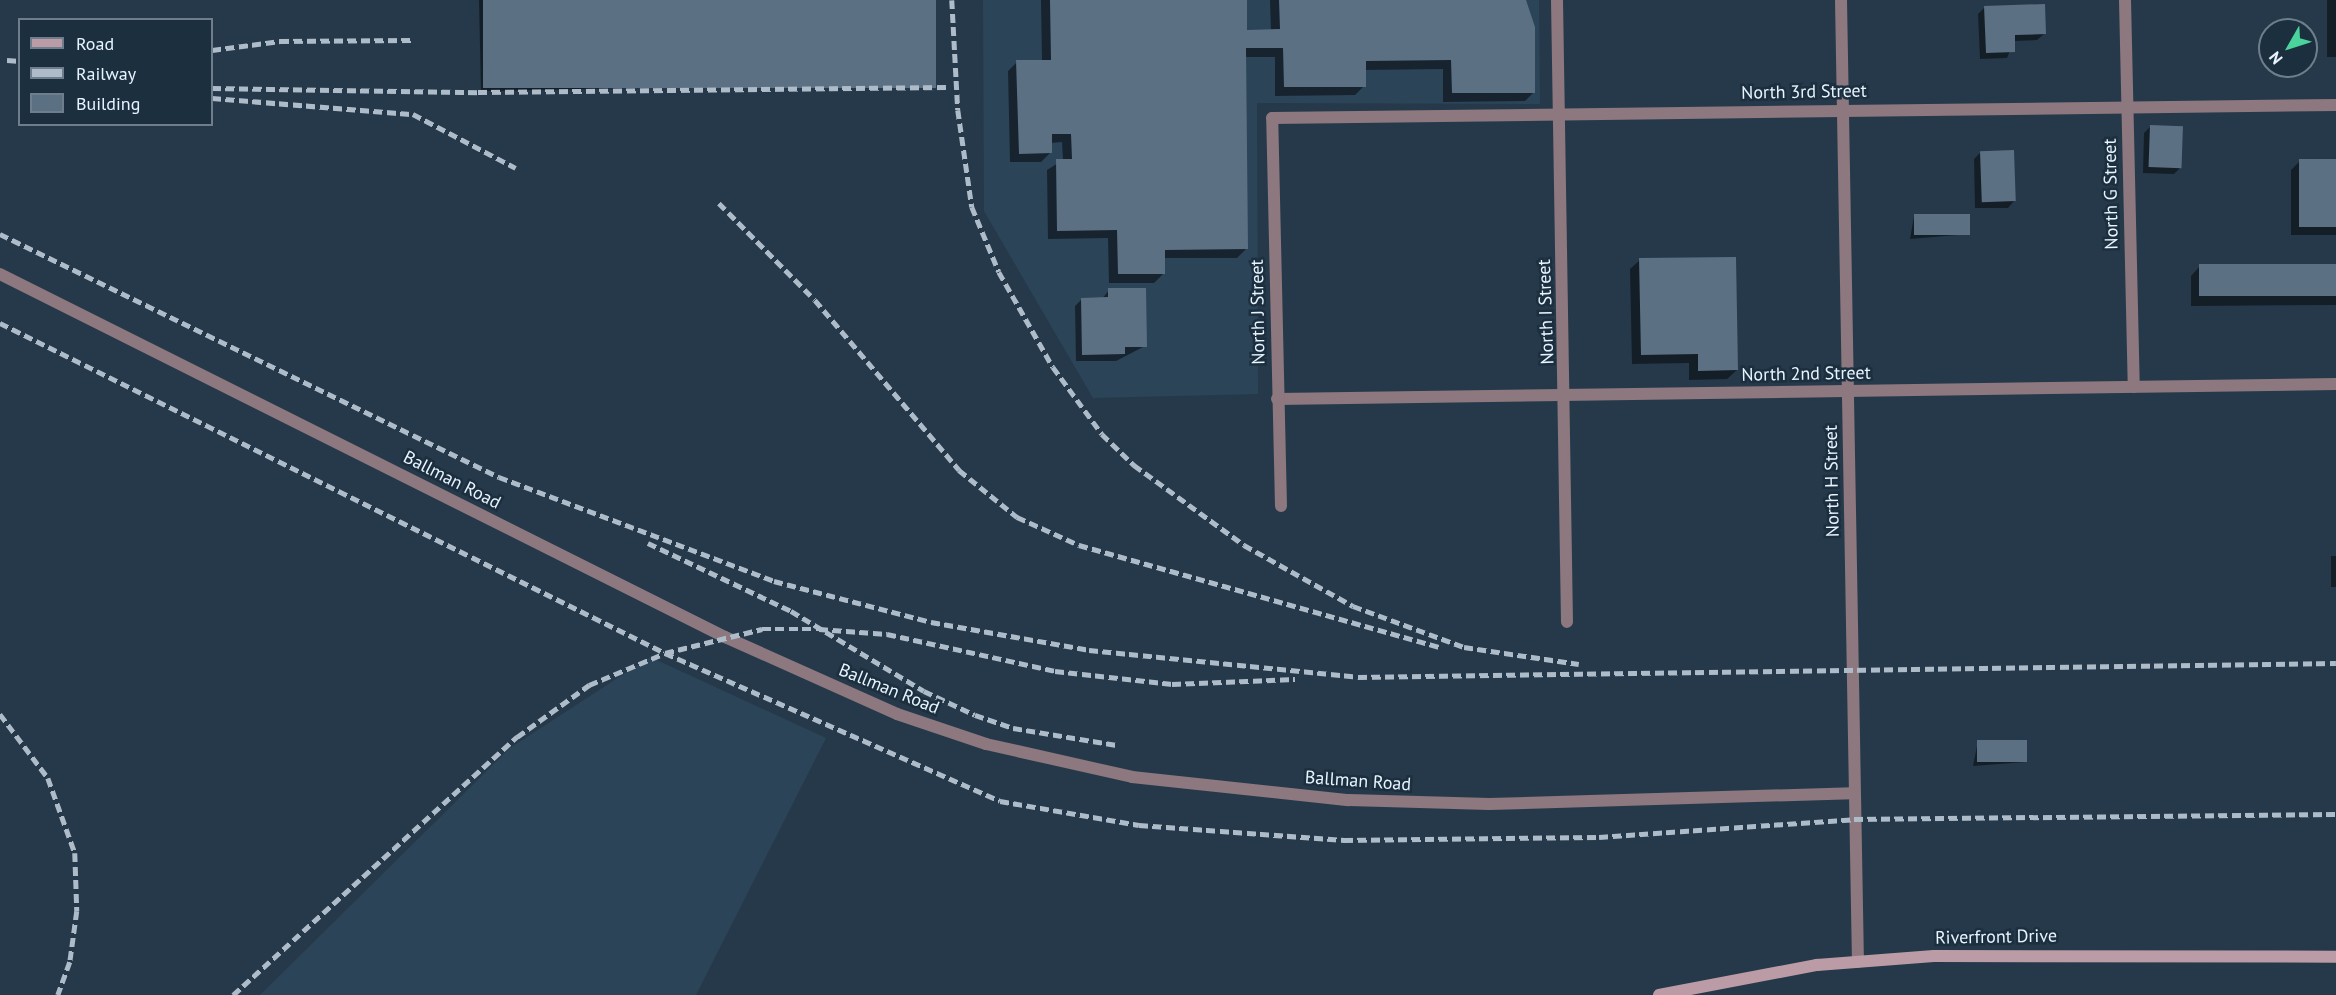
<!DOCTYPE html>
<html>
<head>
<meta charset="utf-8">
<style>
	body { margin:0 }
	#map { position:relative; width:2336px; height:995px; overflow:hidden; background:#26394a; font-family:"PT Sans",sans-serif }
	div>[style] { position:absolute }
	[style*='--x'] { left:calc(var(--x)*1px); top:calc(var(--y)*1px); width:calc(var(--w)*1px); rotate:calc(var(--a)*1deg) }
	.built>* { inset:0; background:#2b4458 }
	.shadow>* { inset:0; background:#0007; transform-origin:0 0 }
	.building>* { inset:0; background:#5b7083; transform-origin:0 0 }
	.street>* { height:12px; margin:-6px; padding:0 6px; transform-origin:6px; border-radius:6px; background:#8c787e }
	.secondary>* { height:12px; margin:-6px; padding:0 6px; transform-origin:6px; border-radius:6px; background:#bb9ca6 }
	.rail>* { height:4.5px; margin-top:-2.25px; transform-origin:0; background:repeating-linear-gradient(90deg,#aebcc9 0 9px,transparent 0 13.5px) }
	span { translate:-50% -50%; white-space:nowrap; text-align:center; line-height:1.15; -webkit-text-stroke:5px #1c2f3f; paint-order:stroke }
	.street-label { font-size:18px; color:#e8f4ff }
	.legend { position:absolute; left:18px; top:18px; width:195px; height:108px; box-sizing:border-box; background:#1c2f3f; border:2px solid #6e7e8c; margin:0; padding:8px 10px; list-style:none; font-size:18px; color:#e8f4ff }
	.legend li { display:flex; align-items:center; gap:12px; height:30px }
	.legend b { width:30px; border:2px solid #6e7e8c }
	.north { position:absolute; left:2258px; top:18px; width:60px; height:60px; box-sizing:border-box; background:#1c2f3f; border:2px solid #6e7e8c; border-radius:50%; rotate:231deg; font-size:16px; font-weight:700; line-height:24px; text-align:center; color:#e8f4ff }
	.north::after { content:''; display:block; margin:auto; width:21px; height:27px; background:#4ad49c; clip-path:polygon(50% 0,100% 100%,50% 72%,0 100%) }
</style>
</head>
<body>
<div id="map">
	<div class="built">
		<div style="clip-path:polygon(983px 0,1539px 0,1540px 104px,1257px 103px,1258px 394px,1093px 398px,984px 211px)"></div>
		<div style="clip-path:polygon(650px 657px,826px 738px,696px 995px,260px 995px,510px 748px)"></div>
	</div>
	<div class="shadow">
		<div style="clip-path:polygon(479px 0,934px 0,936px 78px,932px 82px,481px 91px)"></div>
		<div style="clip-path:polygon(1041px 0,1245px 0,1246px 32px,1271px 31px,1270px 0,1524px 0,1534px 92px,1525px 101px,1443px 102px,1443px 69px,1364px 70px,1364px 86px,1355px 95px,1275px 96px,1275px 57px,1244px 57px,1247px 248px,1237px 258px,1164px 258px,1164px 273px,1154px 283px,1109px 283px,1108px 238px,1048px 239px,1047px 170px,1063px 160px,1062px 142px,1050px 143px,1051px 152px,1041px 162px,1010px 162px,1008px 71px,1017px 62px,1042px 61px)"></div>
		<div style="left:2327px;top:0;width:9px;height:57px"></div>
		<div style="clip-path:polygon(1985px 7px,2044px 34px,2037px 40px,2014px 41px,2007px 58px,1980px 59px,1978px 14px)"></div>
		<div style="clip-path:polygon(2151px 126px,2181px 167px,2174px 174px,2143px 173px,2144px 133px)"></div>
		<div style="clip-path:polygon(1981px 152px,2014px 201px,2008px 208px,1975px 208px,1974px 159px)"></div>
		<div style="clip-path:polygon(2300px 161px,2336px 161px,2336px 235px,2291px 235px,2291px 170px)"></div>
		<div style="clip-path:polygon(1914px 216px,1969px 234px,1910px 239px)"></div>
		<div style="clip-path:polygon(1640px 260px,1737px 370px,1727px 379px,1689px 380px,1689px 363px,1632px 364px,1630px 269px)"></div>
		<div style="clip-path:polygon(2336px 265px,2336px 305px,2191px 306px,2191px 276px,2200px 266px)"></div>
		<div style="clip-path:polygon(1109px 290px,1145px 346px,1116px 361px,1076px 361px,1075px 306px,1082px 299px,1102px 299px)"></div>
		<div style="left:2336px;top:556px;width:31px;height:5px;rotate:90deg"></div>
		<div style="clip-path:polygon(1978px 741px,2026px 762px,1973px 766px)"></div>
	</div>
	<div class="building">
		<div style="left:483px;top:0;width:453px;height:88px"></div>
		<div style="clip-path:polygon(1050px 0,1247px 0,1247px 30px,1280px 29px,1279px 0,1526px 0,1535px 27px,1535px 93px,1452px 93px,1451px 60px,1366px 61px,1366px 87px,1284px 87px,1283px 48px,1246px 48px,1248px 249px,1165px 250px,1165px 274px,1118px 274px,1117px 230px,1057px 231px,1056px 159px,1072px 159px,1071px 134px,1052px 134px,1052px 153px,1019px 154px,1016px 60px,1051px 60px)"></div>
		<div style="clip-path:polygon(2045px 4px,2046px 34px,2015px 35px,2015px 52px,1986px 53px,1984px 6px)"></div>
		<div style="left:2150px;top:125px;width:33px;height:42px;rotate:2deg"></div>
		<div style="left:2014px;top:150px;width:51px;height:34px;rotate:88deg"></div>
		<div style="left:2299px;top:159px;width:37px;height:68px"></div>
		<div style="left:1914px;top:214px;width:56px;height:21px"></div>
		<div style="clip-path:polygon(1736px 257px,1738px 370px,1698px 371px,1698px 354px,1641px 355px,1639px 258px)"></div>
		<div style="left:2336px;top:264px;width:32px;height:137px;rotate:90deg"></div>
		<div style="clip-path:polygon(1108px 288px,1146px 288px,1147px 347px,1125px 347px,1125px 354px,1082px 355px,1081px 298px,1108px 297px)"></div>
		<div style="left:1977px;top:740px;width:50px;height:22px"></div>
	</div>
	<div class="street">
		<div style="--x:1557;--y:0;--w:622;--a:89.08"></div>
		<div style="--x:1841;--y:0;--w:962;--a:88.99"></div>
		<div style="--x:2125;--y:0;--w:387;--a:88.7"></div>
		<div style="--x:0;--y:274;--w:811;--a:26.6"></div>
		<div style="--x:725;--y:637;--w:188;--a:24.1"></div>
		<div style="--x:897;--y:714;--w:94;--a:18.6"></div>
		<div style="--x:986;--y:744;--w:150;--a:12.7"></div>
		<div style="--x:1132;--y:777;--w:218;--a:6.1"></div>
		<div style="--x:1349;--y:800;--w:140;--a:1.6"></div>
		<div style="--x:1489;--y:804;--w:363;--a:-1.7"></div>
		<div style="--x:1277;--y:399;--w:1059;--a:-0.81"></div>
		<div style="--x:1281;--y:506;--w:388;--a:-91.3"></div>
		<div style="--x:1272;--y:118;--w:1064;--a:-0.7"></div>
	</div>
	<div class="secondary">
		<div style="--x:1659;--y:995;--w:161;--a:-10.8"></div>
		<div style="--x:1817;--y:965;--w:117;--a:-4.4"></div>
		<div style="--x:1934;--y:956;--w:402;--a:0.1"></div>
	</div>
	<div class="rail">
		<div style="--x:952;--y:0;--w:110;--a:86.9"></div>
		<div style="--x:958;--y:110;--w:98;--a:81.8"></div>
		<div style="--x:972;--y:207;--w:70;--a:67.4"></div>
		<div style="--x:999;--y:272;--w:109;--a:60.4"></div>
		<div style="--x:1053;--y:367;--w:83;--a:53.8"></div>
		<div style="--x:1102;--y:434;--w:45;--a:44.1"></div>
		<div style="--x:1134;--y:465;--w:136;--a:36"></div>
		<div style="--x:1244;--y:545;--w:125;--a:29.2"></div>
		<div style="--x:1353;--y:606;--w:118;--a:20.3"></div>
		<div style="--x:1464;--y:647;--w:116;--a:8.4"></div>
		<div style="--x:212;--y:50;--w:69;--a:-7.5"></div>
		<div style="--x:280;--y:41;--w:132;--a:-0.4"></div>
		<div style="--x:7;--y:60;--w:13;--a:4"></div>
		<div style="--x:212;--y:88;--w:266;--a:0.9"></div>
		<div style="--x:478;--y:92;--w:468;--a:-0.6"></div>
		<div style="--x:212;--y:98;--w:202;--a:4.6"></div>
		<div style="--x:413;--y:114;--w:116;--a:27.7"></div>
		<div style="--x:719;--y:203;--w:136;--a:45.3"></div>
		<div style="--x:815;--y:300;--w:223;--a:49.7"></div>
		<div style="--x:959;--y:470;--w:75;--a:39"></div>
		<div style="--x:1017;--y:517;--w:68;--a:24.3"></div>
		<div style="--x:1079;--y:545;--w:374;--a:15.8"></div>
		<div style="--x:0;--y:234;--w:555;--a:25.96"></div>
		<div style="--x:499;--y:477;--w:294;--a:20.7"></div>
		<div style="--x:774;--y:581;--w:162;--a:14.6"></div>
		<div style="--x:931;--y:622;--w:160;--a:10"></div>
		<div style="--x:1089;--y:650;--w:270;--a:5.7"></div>
		<div style="--x:1358;--y:677;--w:978;--a:-0.82"></div>
		<div style="--x:0;--y:323;--w:742;--a:26.39"></div>
		<div style="--x:665;--y:653;--w:366;--a:23.8"></div>
		<div style="--x:1000;--y:801;--w:141;--a:9.8"></div>
		<div style="--x:1139;--y:825;--w:206;--a:4.2"></div>
		<div style="--x:1344;--y:840;--w:255;--a:-0.7"></div>
		<div style="--x:1599;--y:837;--w:256;--a:-4"></div>
		<div style="--x:1854;--y:819;--w:482;--a:-0.6"></div>
		<div style="--x:648;--y:543;--w:158;--a:25.4"></div>
		<div style="--x:791;--y:611;--w:155;--a:31"></div>
		<div style="--x:924;--y:691;--w:56;--a:25.2"></div>
		<div style="--x:975;--y:715;--w:40;--a:18.9"></div>
		<div style="--x:1013;--y:728;--w:105;--a:9.3"></div>
		<div style="--x:0;--y:714;--w:80;--a:53.1"></div>
		<div style="--x:48;--y:778;--w:80;--a:70.2"></div>
		<div style="--x:75;--y:853;--w:58;--a:88"></div>
		<div style="--x:77;--y:911;--w:51;--a:97.8"></div>
		<div style="--x:70;--y:962;--w:35;--a:110"></div>
		<div style="--x:233;--y:995;--w:384;--a:-42.3"></div>
		<div style="--x:517;--y:737;--w:89;--a:-35.8"></div>
		<div style="--x:589;--y:685;--w:82;--a:-22.8"></div>
		<div style="--x:665;--y:653;--w:100;--a:-13.9"></div>
		<div style="--x:762;--y:629;--w:57;--a:0"></div>
		<div style="--x:819;--y:629;--w:68;--a:4.2"></div>
		<div style="--x:887;--y:634;--w:172;--a:12.4"></div>
		<div style="--x:1055;--y:671;--w:118;--a:6.3"></div>
		<div style="--x:1172;--y:684;--w:123;--a:-2.3"></div>
	</div>
	<div class="street-label">
		<span style="left:1804px;top:92px;rotate:-1deg">North 3rd Street</span>
		<span style="left:2111px;top:194px;rotate:-91deg">North G Street</span>
		<span style="left:1258px;top:312px;rotate:-91deg">North J Street</span>
		<span style="left:1546px;top:312px;rotate:-92deg">North I Street</span>
		<span style="left:1806px;top:374px;rotate:-1deg">North 2nd Street</span>
		<span style="left:452px;top:480px;rotate:27deg">Ballman Road</span>
		<span style="left:1832px;top:481px;rotate:-91deg">North H Street</span>
		<span style="left:889px;top:689px;rotate:22deg">Ballman Road</span>
		<span style="left:1358px;top:781px;rotate:4deg">Ballman Road</span>
		<span style="left:1996px;top:937px;rotate:-1deg">Riverfront Drive</span>
	</div>
	<ul class="legend">
	<li><b style="height:8px;background:#bb9ca6"></b>Road</li>
	<li><b style="height:8px;background:#aebcc9"></b>Railway</li>
	<li><b style="height:16px;background:#5b7083"></b>Building</li>
	</ul>
	<div class="north">N</div>
</div>
</body>
</html>
